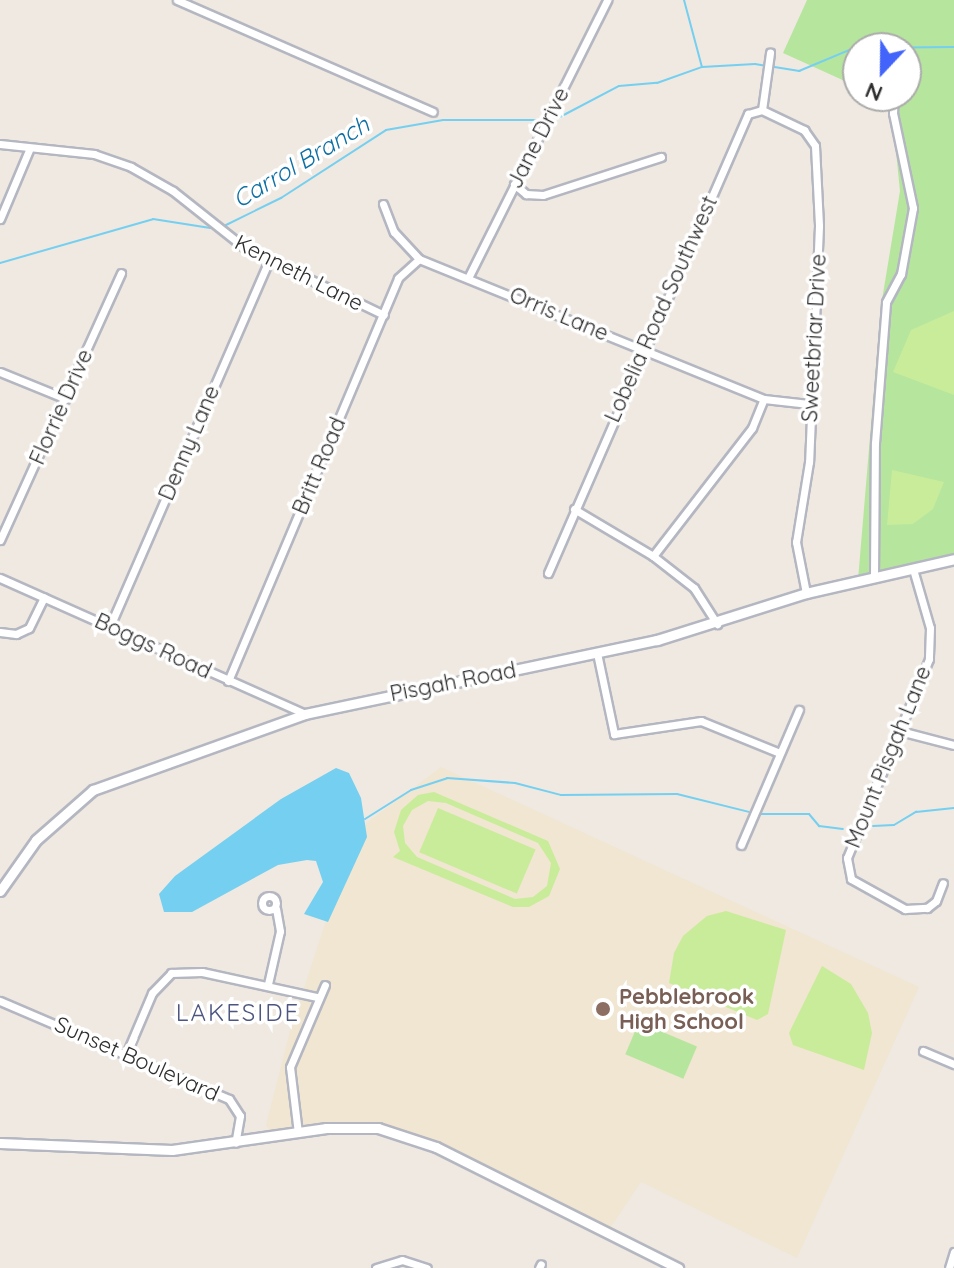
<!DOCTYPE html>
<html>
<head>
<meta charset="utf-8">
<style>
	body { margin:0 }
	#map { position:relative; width:954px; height:1268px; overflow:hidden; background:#efe9e1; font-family:Quicksand,sans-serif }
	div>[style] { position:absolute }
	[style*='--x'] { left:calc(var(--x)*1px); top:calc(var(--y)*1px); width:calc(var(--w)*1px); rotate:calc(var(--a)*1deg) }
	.education>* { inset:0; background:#f0e6d1 }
	.green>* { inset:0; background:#b6e59e; transform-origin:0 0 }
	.pitch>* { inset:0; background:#c9ec9a; transform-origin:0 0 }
	.water>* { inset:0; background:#75cff0 }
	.stream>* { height:2px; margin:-1px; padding:0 1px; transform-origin:1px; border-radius:1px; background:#75cff0 }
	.roads { filter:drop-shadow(2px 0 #b4b7c1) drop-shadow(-2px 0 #b4b7c1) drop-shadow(0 2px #b4b7c1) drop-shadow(0 -2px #b4b7c1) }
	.minor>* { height:7px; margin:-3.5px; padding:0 3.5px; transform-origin:3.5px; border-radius:3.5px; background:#fff }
	.minor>.ring { margin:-3.5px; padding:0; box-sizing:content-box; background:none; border:7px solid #fff; border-radius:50% }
	.tertiary>* { height:9px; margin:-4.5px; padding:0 4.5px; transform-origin:4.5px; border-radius:4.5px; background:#fff }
	.dots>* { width:22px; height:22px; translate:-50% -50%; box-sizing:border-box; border:4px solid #fff; border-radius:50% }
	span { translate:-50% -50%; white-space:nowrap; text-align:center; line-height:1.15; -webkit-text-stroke:7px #fff; paint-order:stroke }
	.street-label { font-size:22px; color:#2e2e2e }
	.education-label { font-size:22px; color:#785e54; font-weight:700 }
	.left { translate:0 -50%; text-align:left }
	.water-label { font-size:24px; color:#0d6fa3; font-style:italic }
	.neighbourhood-label { font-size:24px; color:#4d5680; letter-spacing:2px }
	.north { position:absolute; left:842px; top:32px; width:80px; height:80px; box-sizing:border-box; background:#fff; border:2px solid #ababab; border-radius:50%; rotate:202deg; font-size:22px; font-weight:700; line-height:32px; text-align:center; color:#2e2e2e }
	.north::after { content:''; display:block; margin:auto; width:28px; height:36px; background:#4264fb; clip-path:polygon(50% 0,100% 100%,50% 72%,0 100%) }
</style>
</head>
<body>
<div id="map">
	<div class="education">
		<div style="clip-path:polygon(441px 767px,919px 987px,797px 1258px,641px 1182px,605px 1236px,392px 1132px,338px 1129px,272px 1135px,266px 1125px,290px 1031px,346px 859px,364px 825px)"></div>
	</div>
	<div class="green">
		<div style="clip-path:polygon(807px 0,954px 0,954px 554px,953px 559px,858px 580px,881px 306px,900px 191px,891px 102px,878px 96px,906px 96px,906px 48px,858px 48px,858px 87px,783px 53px)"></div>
		<div style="left:639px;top:1022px;width:63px;height:35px;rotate:23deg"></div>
	</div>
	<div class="pitch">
		<div style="clip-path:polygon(954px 311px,954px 395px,893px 372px,911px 330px)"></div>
		<div style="clip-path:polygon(892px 470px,944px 482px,933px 509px,913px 524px,887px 525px)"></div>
		<div style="clip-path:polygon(evenodd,434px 792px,548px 841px,560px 869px,549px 896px,529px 907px,513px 907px,393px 857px,400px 851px,394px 832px,401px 810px,418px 795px,434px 792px,428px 801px,446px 803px,538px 843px,551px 863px,547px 886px,533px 897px,515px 899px,417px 857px,405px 843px,403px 826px,412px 810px,428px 801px)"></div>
		<div style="left:438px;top:808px;width:106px;height:48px;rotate:23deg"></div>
		<div style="clip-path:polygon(726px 911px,786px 930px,768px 1014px,757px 1020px,669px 983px,674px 953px,683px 936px,707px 916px)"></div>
		<div style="clip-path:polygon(822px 966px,851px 984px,868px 1013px,872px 1033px,864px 1070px,793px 1045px,789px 1033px)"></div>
	</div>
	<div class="water">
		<div style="clip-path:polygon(336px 768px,349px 773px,361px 798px,367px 837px,328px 922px,304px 914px,323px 882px,316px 861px,307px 860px,278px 865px,192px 912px,164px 912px,159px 894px,175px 876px,281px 799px)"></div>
	</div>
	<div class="stream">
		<div style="--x:684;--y:0;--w:69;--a:75"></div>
		<div style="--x:558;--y:118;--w:69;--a:-27.7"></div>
		<div style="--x:619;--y:86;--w:38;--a:-5"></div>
		<div style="--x:657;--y:83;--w:48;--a:-19.6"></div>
		<div style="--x:702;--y:67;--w:53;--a:-3.2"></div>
		<div style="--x:755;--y:64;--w:45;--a:9"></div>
		<div style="--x:799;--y:71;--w:60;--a:-22.7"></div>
		<div style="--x:854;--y:48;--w:100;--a:-0.6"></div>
		<div style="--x:224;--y:226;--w:64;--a:-26.2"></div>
		<div style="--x:281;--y:198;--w:125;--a:-32.9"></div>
		<div style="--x:386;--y:130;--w:58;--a:-10"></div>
		<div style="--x:443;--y:120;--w:96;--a:0"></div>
		<div style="--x:0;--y:263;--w:159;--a:-16"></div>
		<div style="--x:153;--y:219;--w:58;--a:9"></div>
		<div style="--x:760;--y:814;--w:49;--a:0"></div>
		<div style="--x:809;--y:814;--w:16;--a:50"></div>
		<div style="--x:819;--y:826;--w:24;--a:7"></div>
		<div style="--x:365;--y:819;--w:54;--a:-32.2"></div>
		<div style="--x:411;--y:790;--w:38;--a:-18"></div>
		<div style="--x:447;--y:778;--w:68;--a:4.2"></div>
		<div style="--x:515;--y:783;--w:48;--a:14.6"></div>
		<div style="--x:561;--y:795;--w:116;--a:-0.5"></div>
		<div style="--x:677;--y:794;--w:74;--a:14"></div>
		<div style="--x:873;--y:826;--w:21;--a:-3"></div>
		<div style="--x:894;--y:825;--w:26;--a:-31"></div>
		<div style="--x:916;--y:812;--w:38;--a:-6"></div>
	</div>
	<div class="roads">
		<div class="minor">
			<div style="--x:177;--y:0;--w:279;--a:23.6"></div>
			<div style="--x:762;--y:110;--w:47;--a:25.5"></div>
			<div style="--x:804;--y:130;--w:19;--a:55"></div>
			<div style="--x:815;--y:146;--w:80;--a:87.1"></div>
			<div style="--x:819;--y:226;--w:236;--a:92.4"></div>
			<div style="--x:809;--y:462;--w:81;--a:99.2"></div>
			<div style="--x:796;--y:542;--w:52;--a:78.9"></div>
			<div style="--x:762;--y:110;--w:58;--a:-82"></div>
			<div style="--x:0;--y:144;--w:95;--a:6.1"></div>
			<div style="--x:94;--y:154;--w:39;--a:19"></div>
			<div style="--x:131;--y:167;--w:48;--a:29.7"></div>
			<div style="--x:173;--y:191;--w:92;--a:38.4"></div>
			<div style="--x:245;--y:248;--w:154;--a:25.7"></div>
			<div style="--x:514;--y:184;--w:16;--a:40"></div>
			<div style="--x:526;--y:194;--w:17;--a:3"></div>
			<div style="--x:543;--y:195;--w:124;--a:-17.9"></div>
			<div style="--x:383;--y:204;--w:30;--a:69"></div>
			<div style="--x:394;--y:232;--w:37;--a:47"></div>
			<div style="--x:419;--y:259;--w:372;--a:22.1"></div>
			<div style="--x:764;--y:399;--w:45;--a:6.3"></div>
			<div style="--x:0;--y:219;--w:75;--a:-67.2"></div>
			<div style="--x:469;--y:276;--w:309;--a:-63.4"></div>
			<div style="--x:0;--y:372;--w:71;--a:22.2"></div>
			<div style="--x:574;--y:509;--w:92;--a:30.7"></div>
			<div style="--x:653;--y:556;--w:52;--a:38"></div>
			<div style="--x:694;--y:588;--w:43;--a:57.4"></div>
			<div style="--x:0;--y:540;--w:293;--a:-65.6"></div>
			<div style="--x:653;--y:556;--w:162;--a:-52.3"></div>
			<div style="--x:752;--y:428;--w:31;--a:-68"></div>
			<div style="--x:913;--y:569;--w:61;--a:73.9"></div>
			<div style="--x:930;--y:628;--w:31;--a:92"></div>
			<div style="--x:929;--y:659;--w:215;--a:112.4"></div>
			<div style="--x:847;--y:858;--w:21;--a:79"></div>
			<div style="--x:851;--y:879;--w:62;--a:29.1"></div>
			<div style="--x:905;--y:909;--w:22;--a:-3"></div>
			<div style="--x:927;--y:908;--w:11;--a:-38"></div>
			<div style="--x:936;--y:901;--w:19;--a:-69"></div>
			<div style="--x:548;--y:573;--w:501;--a:-66.46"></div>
			<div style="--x:748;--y:114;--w:15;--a:-16"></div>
			<div style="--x:874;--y:577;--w:134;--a:-89.6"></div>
			<div style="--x:875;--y:443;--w:141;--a:-85.5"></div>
			<div style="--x:886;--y:302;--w:32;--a:-62"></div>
			<div style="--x:901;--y:274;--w:67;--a:-79.7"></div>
			<div style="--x:913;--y:208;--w:97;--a:-101.9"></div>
			<div style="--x:893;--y:113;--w:17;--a:-87"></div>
			<div style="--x:0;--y:578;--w:334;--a:24"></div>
			<div style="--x:110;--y:626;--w:399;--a:-66.5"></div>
			<div style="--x:0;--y:632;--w:16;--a:7"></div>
			<div style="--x:16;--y:634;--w:14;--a:-25"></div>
			<div style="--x:29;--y:628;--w:34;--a:-64"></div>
			<div style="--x:597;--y:653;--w:83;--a:78.1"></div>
			<div style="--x:614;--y:734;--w:88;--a:-8.5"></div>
			<div style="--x:701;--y:721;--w:85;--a:22.1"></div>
			<div style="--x:228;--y:681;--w:437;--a:-67.1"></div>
			<div style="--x:398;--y:278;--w:28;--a:-42"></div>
			<div style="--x:900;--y:731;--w:56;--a:14.5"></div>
			<div style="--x:741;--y:845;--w:147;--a:-66.8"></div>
			<div class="ring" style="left:262px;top:896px;width:7px;height:7px"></div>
			<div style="--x:268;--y:984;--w:54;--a:-77.2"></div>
			<div style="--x:280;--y:931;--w:22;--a:-100"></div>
			<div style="--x:0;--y:1001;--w:249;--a:23.2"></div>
			<div style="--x:229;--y:1099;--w:20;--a:57"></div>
			<div style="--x:240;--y:1116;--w:27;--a:100"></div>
			<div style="--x:923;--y:1051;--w:34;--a:23"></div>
			<div style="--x:127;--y:1052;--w:64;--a:-67"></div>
			<div style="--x:152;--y:993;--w:28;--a:-46"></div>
			<div style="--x:171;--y:973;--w:31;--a:-2"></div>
			<div style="--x:202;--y:972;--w:118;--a:12.3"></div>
			<div style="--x:298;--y:1133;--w:66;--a:-96.9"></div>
			<div style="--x:290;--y:1067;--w:89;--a:-66.9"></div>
			<div style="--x:376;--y:1268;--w:27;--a:-17"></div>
			<div style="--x:402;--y:1260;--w:26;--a:18"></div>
			<div style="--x:539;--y:1268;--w:4;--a:-63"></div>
			<div style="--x:949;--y:1268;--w:17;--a:-73"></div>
		</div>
		<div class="tertiary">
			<div style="--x:0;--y:891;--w:62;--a:-54.8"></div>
			<div style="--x:36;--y:840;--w:76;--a:-41.3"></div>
			<div style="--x:93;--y:790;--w:225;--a:-19.7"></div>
			<div style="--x:305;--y:714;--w:360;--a:-11.9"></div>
			<div style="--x:657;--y:640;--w:156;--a:-17.5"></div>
			<div style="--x:806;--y:593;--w:152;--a:-12.9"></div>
			<div style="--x:0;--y:1143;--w:172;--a:2.3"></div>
			<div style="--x:172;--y:1150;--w:156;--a:-8.1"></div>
			<div style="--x:326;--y:1128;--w:52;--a:0"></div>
			<div style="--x:378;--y:1128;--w:61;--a:18.1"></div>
			<div style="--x:436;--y:1147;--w:271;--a:26.6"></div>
		</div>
	</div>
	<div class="dots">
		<div style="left:603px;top:1009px;background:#8d6e63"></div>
	</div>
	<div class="street-label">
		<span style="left:538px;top:138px;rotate:-63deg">Jane Drive</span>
		<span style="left:299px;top:273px;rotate:27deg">Kenneth Lane</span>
		<span style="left:661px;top:309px;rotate:-66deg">Lobelia Road Southwest</span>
		<span style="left:559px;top:314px;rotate:23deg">Orris Lane</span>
		<span style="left:814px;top:338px;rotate:-87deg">Sweetbriar Drive</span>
		<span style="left:61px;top:407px;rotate:-66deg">Florrie Drive</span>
		<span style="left:189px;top:443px;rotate:-67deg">Denny Lane</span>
		<span style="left:319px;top:466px;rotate:-67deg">Britt Road</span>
		<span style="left:153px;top:646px;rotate:25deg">Boggs Road</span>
		<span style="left:453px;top:682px;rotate:-11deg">Pisgah Road</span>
		<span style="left:888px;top:757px;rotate:-68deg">Mount Pisgah Lane</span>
		<span style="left:137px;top:1059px;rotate:24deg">Sunset Boulevard</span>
	</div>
	<div class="education-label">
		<span class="left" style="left:619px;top:1009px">Pebblebrook<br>High School</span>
	</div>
	<div class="water-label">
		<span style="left:301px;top:162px;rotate:-31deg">Carrol Branch</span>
	</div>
	<div class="neighbourhood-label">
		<span style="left:238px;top:1013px">LAKESIDE</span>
	</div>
	<div class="north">N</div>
</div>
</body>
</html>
